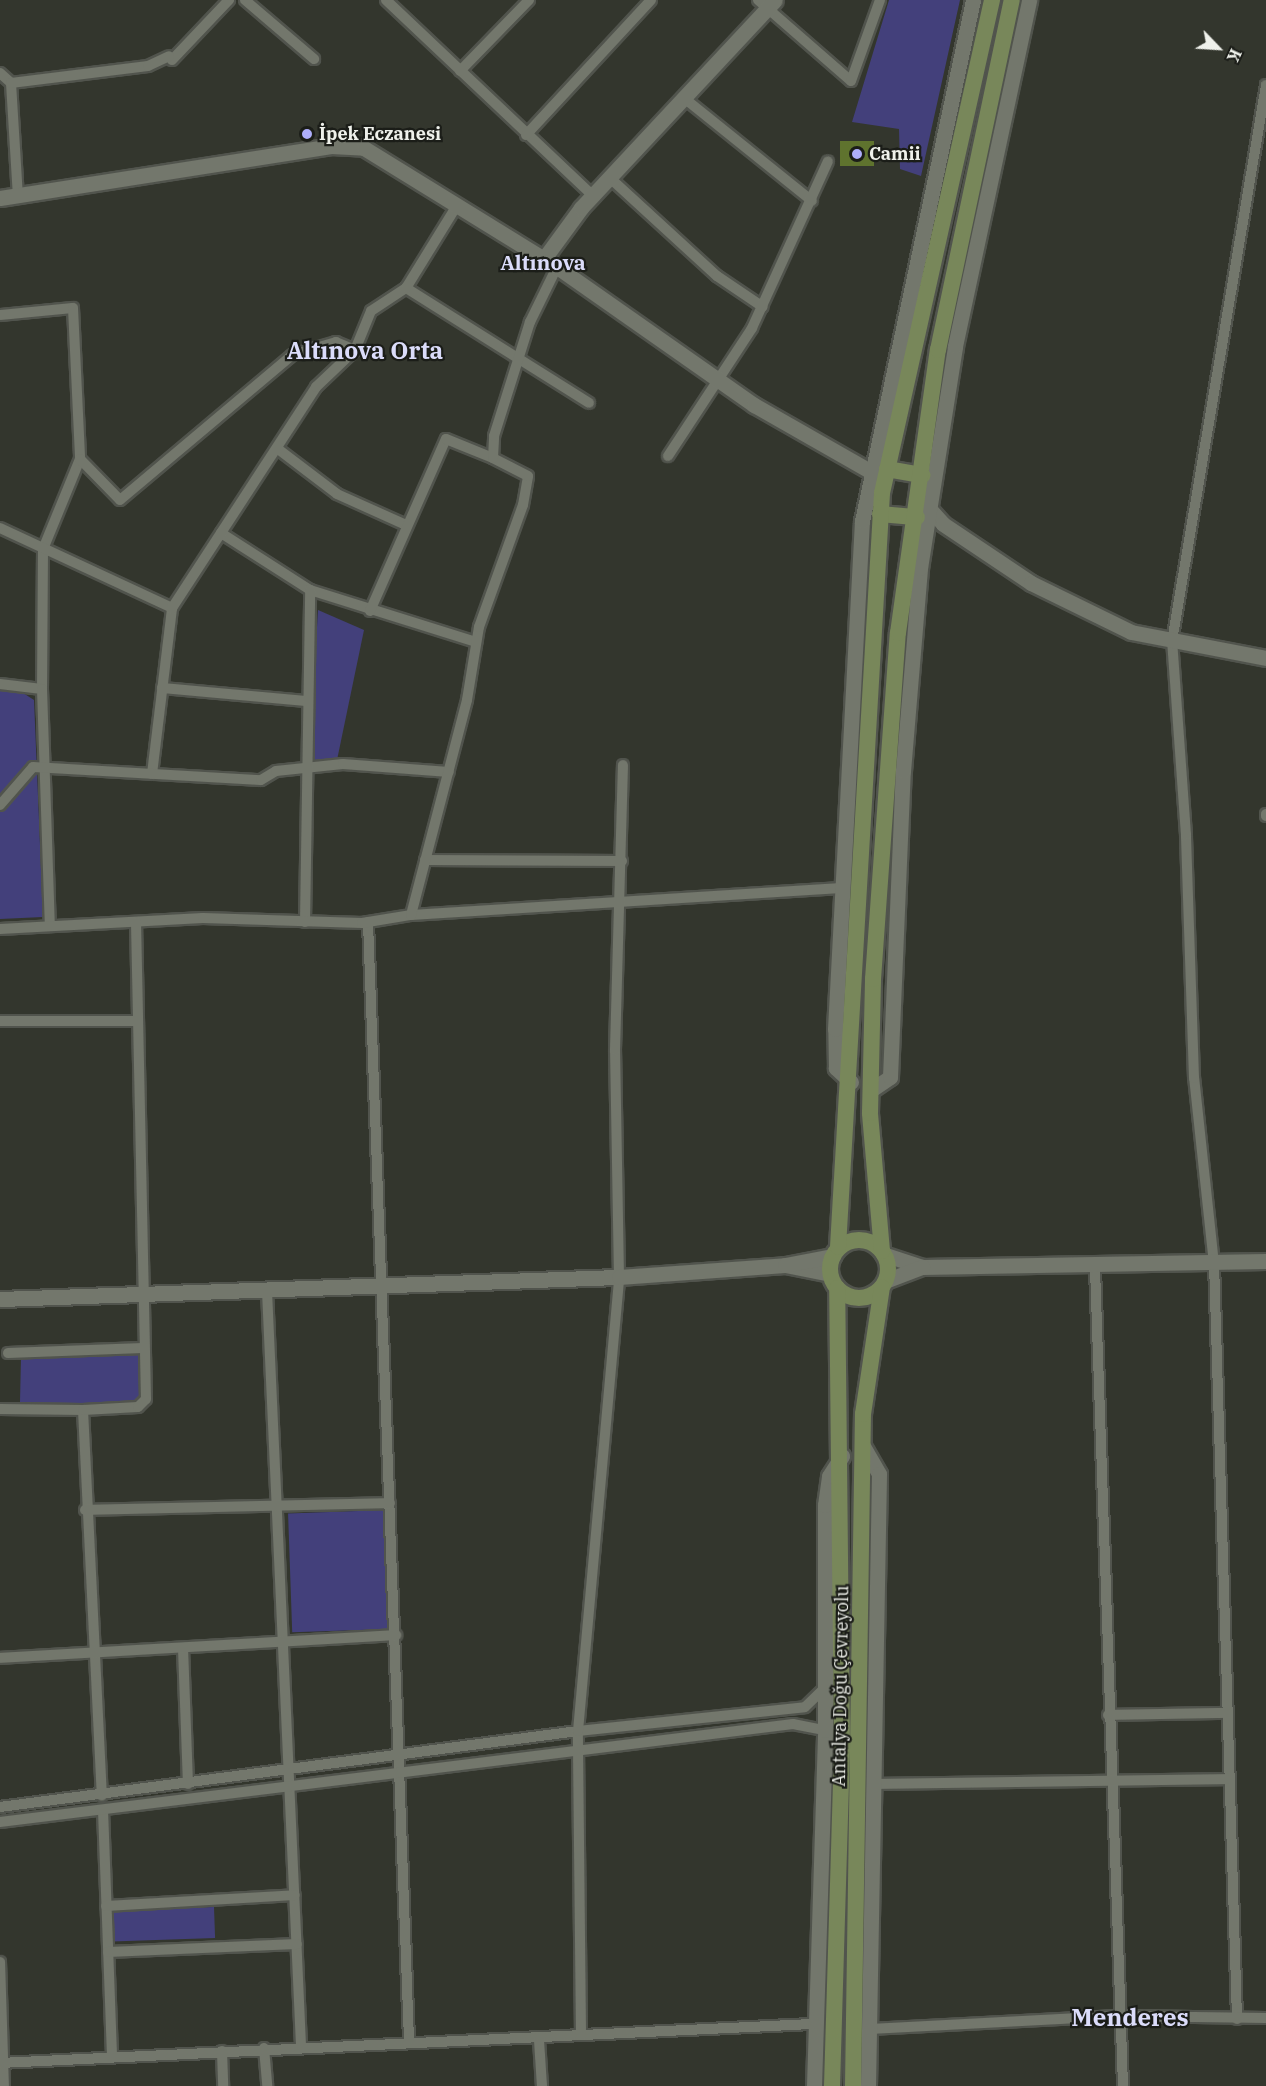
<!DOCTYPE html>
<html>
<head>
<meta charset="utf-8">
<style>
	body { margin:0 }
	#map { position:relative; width:1266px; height:2086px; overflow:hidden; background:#33362d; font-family:"IBM Plex Serif",serif }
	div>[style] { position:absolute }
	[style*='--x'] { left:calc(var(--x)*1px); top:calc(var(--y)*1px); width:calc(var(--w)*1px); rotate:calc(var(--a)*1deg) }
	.green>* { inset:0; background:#43407b; transform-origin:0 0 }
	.building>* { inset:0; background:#5f732e; transform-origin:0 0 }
	.roads { filter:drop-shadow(2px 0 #51544d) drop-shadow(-2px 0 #51544d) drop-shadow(0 2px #51544d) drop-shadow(0 -2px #51544d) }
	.street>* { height:10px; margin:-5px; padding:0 5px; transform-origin:5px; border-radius:5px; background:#73776c }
	.secondary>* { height:15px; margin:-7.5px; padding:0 7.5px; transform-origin:7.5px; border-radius:7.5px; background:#73776c }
	.primary>* { height:16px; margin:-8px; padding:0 8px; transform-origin:8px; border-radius:8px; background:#78875a }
	.primary>.ring { margin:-8px; padding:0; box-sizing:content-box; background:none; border:16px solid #78875a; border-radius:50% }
	.dots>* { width:16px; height:16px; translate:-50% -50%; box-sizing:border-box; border:3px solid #1b1d18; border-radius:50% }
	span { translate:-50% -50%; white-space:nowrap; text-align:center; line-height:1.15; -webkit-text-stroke:4.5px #1b1d18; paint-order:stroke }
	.poi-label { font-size:18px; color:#eff1eb; font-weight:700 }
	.left { translate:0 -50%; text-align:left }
	.street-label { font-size:18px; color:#eff1eb }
	.quarter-label { font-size:21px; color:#dbdcfa; font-weight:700 }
	.district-label { font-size:24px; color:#dbdcfa; font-weight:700 }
	.north { position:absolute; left:1188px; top:18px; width:60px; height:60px; -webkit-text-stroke:4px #1b1d18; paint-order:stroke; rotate:115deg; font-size:16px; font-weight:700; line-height:24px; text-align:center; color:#eff1eb }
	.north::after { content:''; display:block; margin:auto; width:21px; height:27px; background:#eff1eb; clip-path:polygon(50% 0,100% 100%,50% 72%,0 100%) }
</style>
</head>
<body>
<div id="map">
	<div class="green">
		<div style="clip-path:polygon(889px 0,960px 0,921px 176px,900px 169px,899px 129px,852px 122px)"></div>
		<div style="clip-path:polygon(318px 610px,364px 630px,337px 760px,313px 764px,309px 761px)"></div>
		<div style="clip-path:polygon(0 690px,20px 691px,34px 700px,43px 917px,0 919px)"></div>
		<div style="clip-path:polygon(139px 1353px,141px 1403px,23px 1406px,20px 1402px,21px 1357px)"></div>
		<div style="left:386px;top:1510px;width:119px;height:98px;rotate:88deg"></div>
		<div style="left:214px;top:1907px;width:31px;height:103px;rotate:88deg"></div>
	</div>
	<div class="building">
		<div style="left:874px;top:141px;width:25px;height:34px;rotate:90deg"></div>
	</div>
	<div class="roads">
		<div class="street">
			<div style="--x:245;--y:0;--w:91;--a:40.5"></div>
			<div style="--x:386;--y:0;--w:285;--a:43.4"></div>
			<div style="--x:758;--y:0;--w:123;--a:41.1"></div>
			<div style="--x:851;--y:81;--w:86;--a:-70.3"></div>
			<div style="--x:172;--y:60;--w:83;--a:-46.5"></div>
			<div style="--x:460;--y:71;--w:99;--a:-45.8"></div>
			<div style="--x:0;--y:73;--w:15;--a:42"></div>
			<div style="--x:11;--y:83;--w:113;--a:86.5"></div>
			<div style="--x:11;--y:83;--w:138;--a:-7.1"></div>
			<div style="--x:148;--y:66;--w:23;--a:-25"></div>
			<div style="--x:684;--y:98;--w:164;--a:38.8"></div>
			<div style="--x:526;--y:135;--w:184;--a:-47.2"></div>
			<div style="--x:610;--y:178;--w:145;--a:42.5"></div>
			<div style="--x:717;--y:276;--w:55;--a:34"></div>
			<div style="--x:406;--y:288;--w:216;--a:32.1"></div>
			<div style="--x:0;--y:315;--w:73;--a:-5.5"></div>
			<div style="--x:73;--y:308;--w:151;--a:87.3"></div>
			<div style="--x:80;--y:459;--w:97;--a:112.3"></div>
			<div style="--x:43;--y:549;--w:140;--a:90.4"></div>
			<div style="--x:278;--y:449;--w:74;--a:37.3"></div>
			<div style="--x:337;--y:494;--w:76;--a:24.2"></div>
			<div style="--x:668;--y:456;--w:153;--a:-56.7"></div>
			<div style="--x:752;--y:328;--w:183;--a:-65.5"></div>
			<div style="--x:80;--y:459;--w:57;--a:45.7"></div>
			<div style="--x:120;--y:500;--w:225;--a:-40.1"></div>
			<div style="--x:292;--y:355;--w:46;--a:-16.5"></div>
			<div style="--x:336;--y:342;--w:21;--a:23"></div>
			<div style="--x:0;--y:528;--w:190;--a:24.9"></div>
			<div style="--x:221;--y:533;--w:106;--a:32.6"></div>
			<div style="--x:310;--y:590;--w:174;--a:17.4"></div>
			<div style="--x:370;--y:611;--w:188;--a:-66.2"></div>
			<div style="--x:446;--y:439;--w:51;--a:22"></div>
			<div style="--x:0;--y:684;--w:42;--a:6.8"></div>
			<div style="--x:42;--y:689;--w:237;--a:88.1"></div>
			<div style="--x:162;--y:688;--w:145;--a:5.2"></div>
			<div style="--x:152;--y:774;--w:167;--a:-83.1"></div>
			<div style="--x:172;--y:608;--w:264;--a:-56.9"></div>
			<div style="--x:316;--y:387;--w:54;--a:-43.5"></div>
			<div style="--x:355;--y:350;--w:42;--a:-67.7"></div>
			<div style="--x:371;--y:311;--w:42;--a:-33.3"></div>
			<div style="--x:406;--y:288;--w:95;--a:-58.3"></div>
			<div style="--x:0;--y:805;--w:50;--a:-49"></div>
			<div style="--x:33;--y:767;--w:228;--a:3.3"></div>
			<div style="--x:261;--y:780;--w:17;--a:-31"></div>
			<div style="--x:276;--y:771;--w:67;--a:-6"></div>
			<div style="--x:343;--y:764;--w:106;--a:4.3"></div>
			<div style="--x:1266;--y:816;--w:2;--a:-90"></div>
			<div style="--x:425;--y:860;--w:197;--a:0.3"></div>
			<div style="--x:411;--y:915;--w:431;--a:-3.6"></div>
			<div style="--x:305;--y:922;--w:332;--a:-89.1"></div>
			<div style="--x:368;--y:922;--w:1121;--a:87.9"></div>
			<div style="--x:0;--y:929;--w:203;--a:-3.1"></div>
			<div style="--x:203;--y:918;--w:159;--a:1.8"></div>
			<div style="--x:362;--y:923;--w:50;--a:-9.3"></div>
			<div style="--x:411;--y:915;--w:222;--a:-75.4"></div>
			<div style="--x:467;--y:700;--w:74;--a:-80.7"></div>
			<div style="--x:479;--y:627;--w:130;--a:-70.2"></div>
			<div style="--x:523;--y:505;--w:29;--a:-80"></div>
			<div style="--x:528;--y:476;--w:39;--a:-153"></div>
			<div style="--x:493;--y:458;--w:22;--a:-87"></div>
			<div style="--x:494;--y:436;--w:120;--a:-72.5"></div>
			<div style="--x:530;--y:322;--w:61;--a:-63.9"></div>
			<div style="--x:0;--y:1021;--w:137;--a:0"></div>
			<div style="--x:1095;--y:1268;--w:818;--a:88.04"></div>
			<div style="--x:267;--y:1291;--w:755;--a:87.42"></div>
			<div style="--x:8;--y:1353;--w:135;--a:-2.1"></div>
			<div style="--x:0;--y:1409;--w:83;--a:0.7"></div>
			<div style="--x:83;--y:1410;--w:386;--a:87.2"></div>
			<div style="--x:83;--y:1410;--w:55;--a:-3.1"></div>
			<div style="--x:138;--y:1407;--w:11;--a:-45"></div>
			<div style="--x:146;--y:1399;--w:477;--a:-91.2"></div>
			<div style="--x:85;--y:1510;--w:305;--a:-1.3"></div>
			<div style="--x:183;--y:1648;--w:136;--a:87.9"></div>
			<div style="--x:0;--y:1658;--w:397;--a:-3.3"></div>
			<div style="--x:1108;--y:1715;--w:119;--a:-1"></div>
			<div style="--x:876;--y:1784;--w:354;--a:-0.8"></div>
			<div style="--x:0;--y:1807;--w:583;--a:-7.49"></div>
			<div style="--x:578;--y:1731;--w:228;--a:-6"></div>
			<div style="--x:805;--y:1707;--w:29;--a:-44"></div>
			<div style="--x:103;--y:1810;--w:246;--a:87.9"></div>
			<div style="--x:0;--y:1822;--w:799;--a:-7.04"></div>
			<div style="--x:793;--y:1724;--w:33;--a:11"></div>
			<div style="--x:106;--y:1906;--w:189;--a:-3.3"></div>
			<div style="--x:108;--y:1952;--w:189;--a:-2.4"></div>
			<div style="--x:0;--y:1962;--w:124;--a:88.2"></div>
			<div style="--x:1237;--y:2019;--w:755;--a:-91.74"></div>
			<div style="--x:1214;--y:1264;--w:187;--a:-96.1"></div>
			<div style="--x:1194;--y:1078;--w:243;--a:-91.9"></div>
			<div style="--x:1186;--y:835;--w:195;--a:-94.1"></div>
			<div style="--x:1172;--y:641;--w:564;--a:-80.4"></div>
			<div style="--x:870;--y:2029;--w:252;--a:-3"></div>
			<div style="--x:1122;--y:2016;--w:144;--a:0.8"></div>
			<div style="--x:581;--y:2034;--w:303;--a:-90.6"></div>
			<div style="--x:578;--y:1731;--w:456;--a:-84.8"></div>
			<div style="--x:619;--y:1277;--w:227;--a:-91"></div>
			<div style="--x:615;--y:1050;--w:285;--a:-88.4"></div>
			<div style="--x:539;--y:2040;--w:46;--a:86.3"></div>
			<div style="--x:264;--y:2048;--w:38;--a:85"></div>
			<div style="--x:222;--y:2051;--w:35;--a:88"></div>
			<div style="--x:0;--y:2063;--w:814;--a:-2.75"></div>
		</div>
		<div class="secondary">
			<div style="--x:0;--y:198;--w:335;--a:-8.9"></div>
			<div style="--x:331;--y:146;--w:33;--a:3"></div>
			<div style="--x:364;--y:148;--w:227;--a:31.7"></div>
			<div style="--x:557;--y:267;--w:241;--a:35"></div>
			<div style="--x:754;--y:405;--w:145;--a:29.7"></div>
			<div style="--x:543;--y:260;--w:64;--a:-53.8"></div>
			<div style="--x:581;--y:208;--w:284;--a:-47"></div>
			<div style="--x:926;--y:505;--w:25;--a:48"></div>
			<div style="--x:943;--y:524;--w:106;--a:33.8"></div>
			<div style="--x:1031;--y:583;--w:111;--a:26.1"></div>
			<div style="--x:1131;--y:632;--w:137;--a:10.9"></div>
			<div style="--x:851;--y:1082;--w:21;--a:-137"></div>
			<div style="--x:836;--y:1068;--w:39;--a:-91"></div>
			<div style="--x:835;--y:1029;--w:509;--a:-86.96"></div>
			<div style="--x:862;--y:521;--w:533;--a:-77.97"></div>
			<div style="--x:871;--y:1090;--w:23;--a:-34"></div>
			<div style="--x:890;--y:1077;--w:306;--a:-87.6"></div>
			<div style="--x:903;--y:771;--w:204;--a:-85.2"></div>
			<div style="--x:920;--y:568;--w:225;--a:-81"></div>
			<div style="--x:955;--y:346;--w:354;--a:-77.9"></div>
			<div style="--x:883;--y:1254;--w:41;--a:18.4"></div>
			<div style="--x:922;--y:1267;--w:344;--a:-1"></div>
			<div style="--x:785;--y:1265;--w:46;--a:11.3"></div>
			<div style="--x:885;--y:1281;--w:40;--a:-21"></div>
			<div style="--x:0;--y:1299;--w:619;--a:-2.04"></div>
			<div style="--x:619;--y:1277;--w:166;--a:-4.1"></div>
			<div style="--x:785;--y:1265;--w:49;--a:-10.6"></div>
			<div style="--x:863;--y:1446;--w:32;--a:60"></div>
			<div style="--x:879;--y:1474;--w:612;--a:91.03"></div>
			<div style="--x:814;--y:2086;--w:356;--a:-88.2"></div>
			<div style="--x:825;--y:1730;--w:225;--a:-90"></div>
			<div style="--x:825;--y:1505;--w:29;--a:-82"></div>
			<div style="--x:829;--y:1476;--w:24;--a:-57"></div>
		</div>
		<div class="primary">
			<div style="--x:887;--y:469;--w:36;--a:10"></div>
			<div style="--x:880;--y:514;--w:37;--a:5"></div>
			<div class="ring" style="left:830px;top:1240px;width:42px;height:42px"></div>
			<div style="--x:838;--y:1247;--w:755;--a:-86.66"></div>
			<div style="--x:882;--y:493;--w:505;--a:-77.42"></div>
			<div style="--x:882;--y:1251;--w:139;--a:-95"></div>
			<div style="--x:870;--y:1113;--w:134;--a:-88.7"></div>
			<div style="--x:873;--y:979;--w:347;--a:-85.9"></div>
			<div style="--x:898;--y:633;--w:286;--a:-82"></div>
			<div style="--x:938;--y:350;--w:358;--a:-78.1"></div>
			<div style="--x:832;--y:2086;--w:338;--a:-88.3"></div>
			<div style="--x:842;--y:1748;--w:460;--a:-90.6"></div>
			<div style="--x:853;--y:2086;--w:672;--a:-89.15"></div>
			<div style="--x:863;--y:1414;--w:128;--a:-81.5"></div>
		</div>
	</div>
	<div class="dots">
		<div style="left:307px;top:134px;background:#aeaefb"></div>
		<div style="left:857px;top:154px;background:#aeaefb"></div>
	</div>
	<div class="poi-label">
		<span class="left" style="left:319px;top:134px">İpek Eczanesi</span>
		<span class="left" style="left:869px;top:154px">Camii</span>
	</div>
	<div class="street-label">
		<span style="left:841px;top:1686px;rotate:-89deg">Antalya Doğu Çevreyolu</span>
	</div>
	<div class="quarter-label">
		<span style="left:543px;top:262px">Altınova</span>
	</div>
	<div class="district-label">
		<span style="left:365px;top:351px">Altınova Orta</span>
		<span style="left:1130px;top:2018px">Menderes</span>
	</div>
	<div class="north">K</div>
</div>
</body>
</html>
